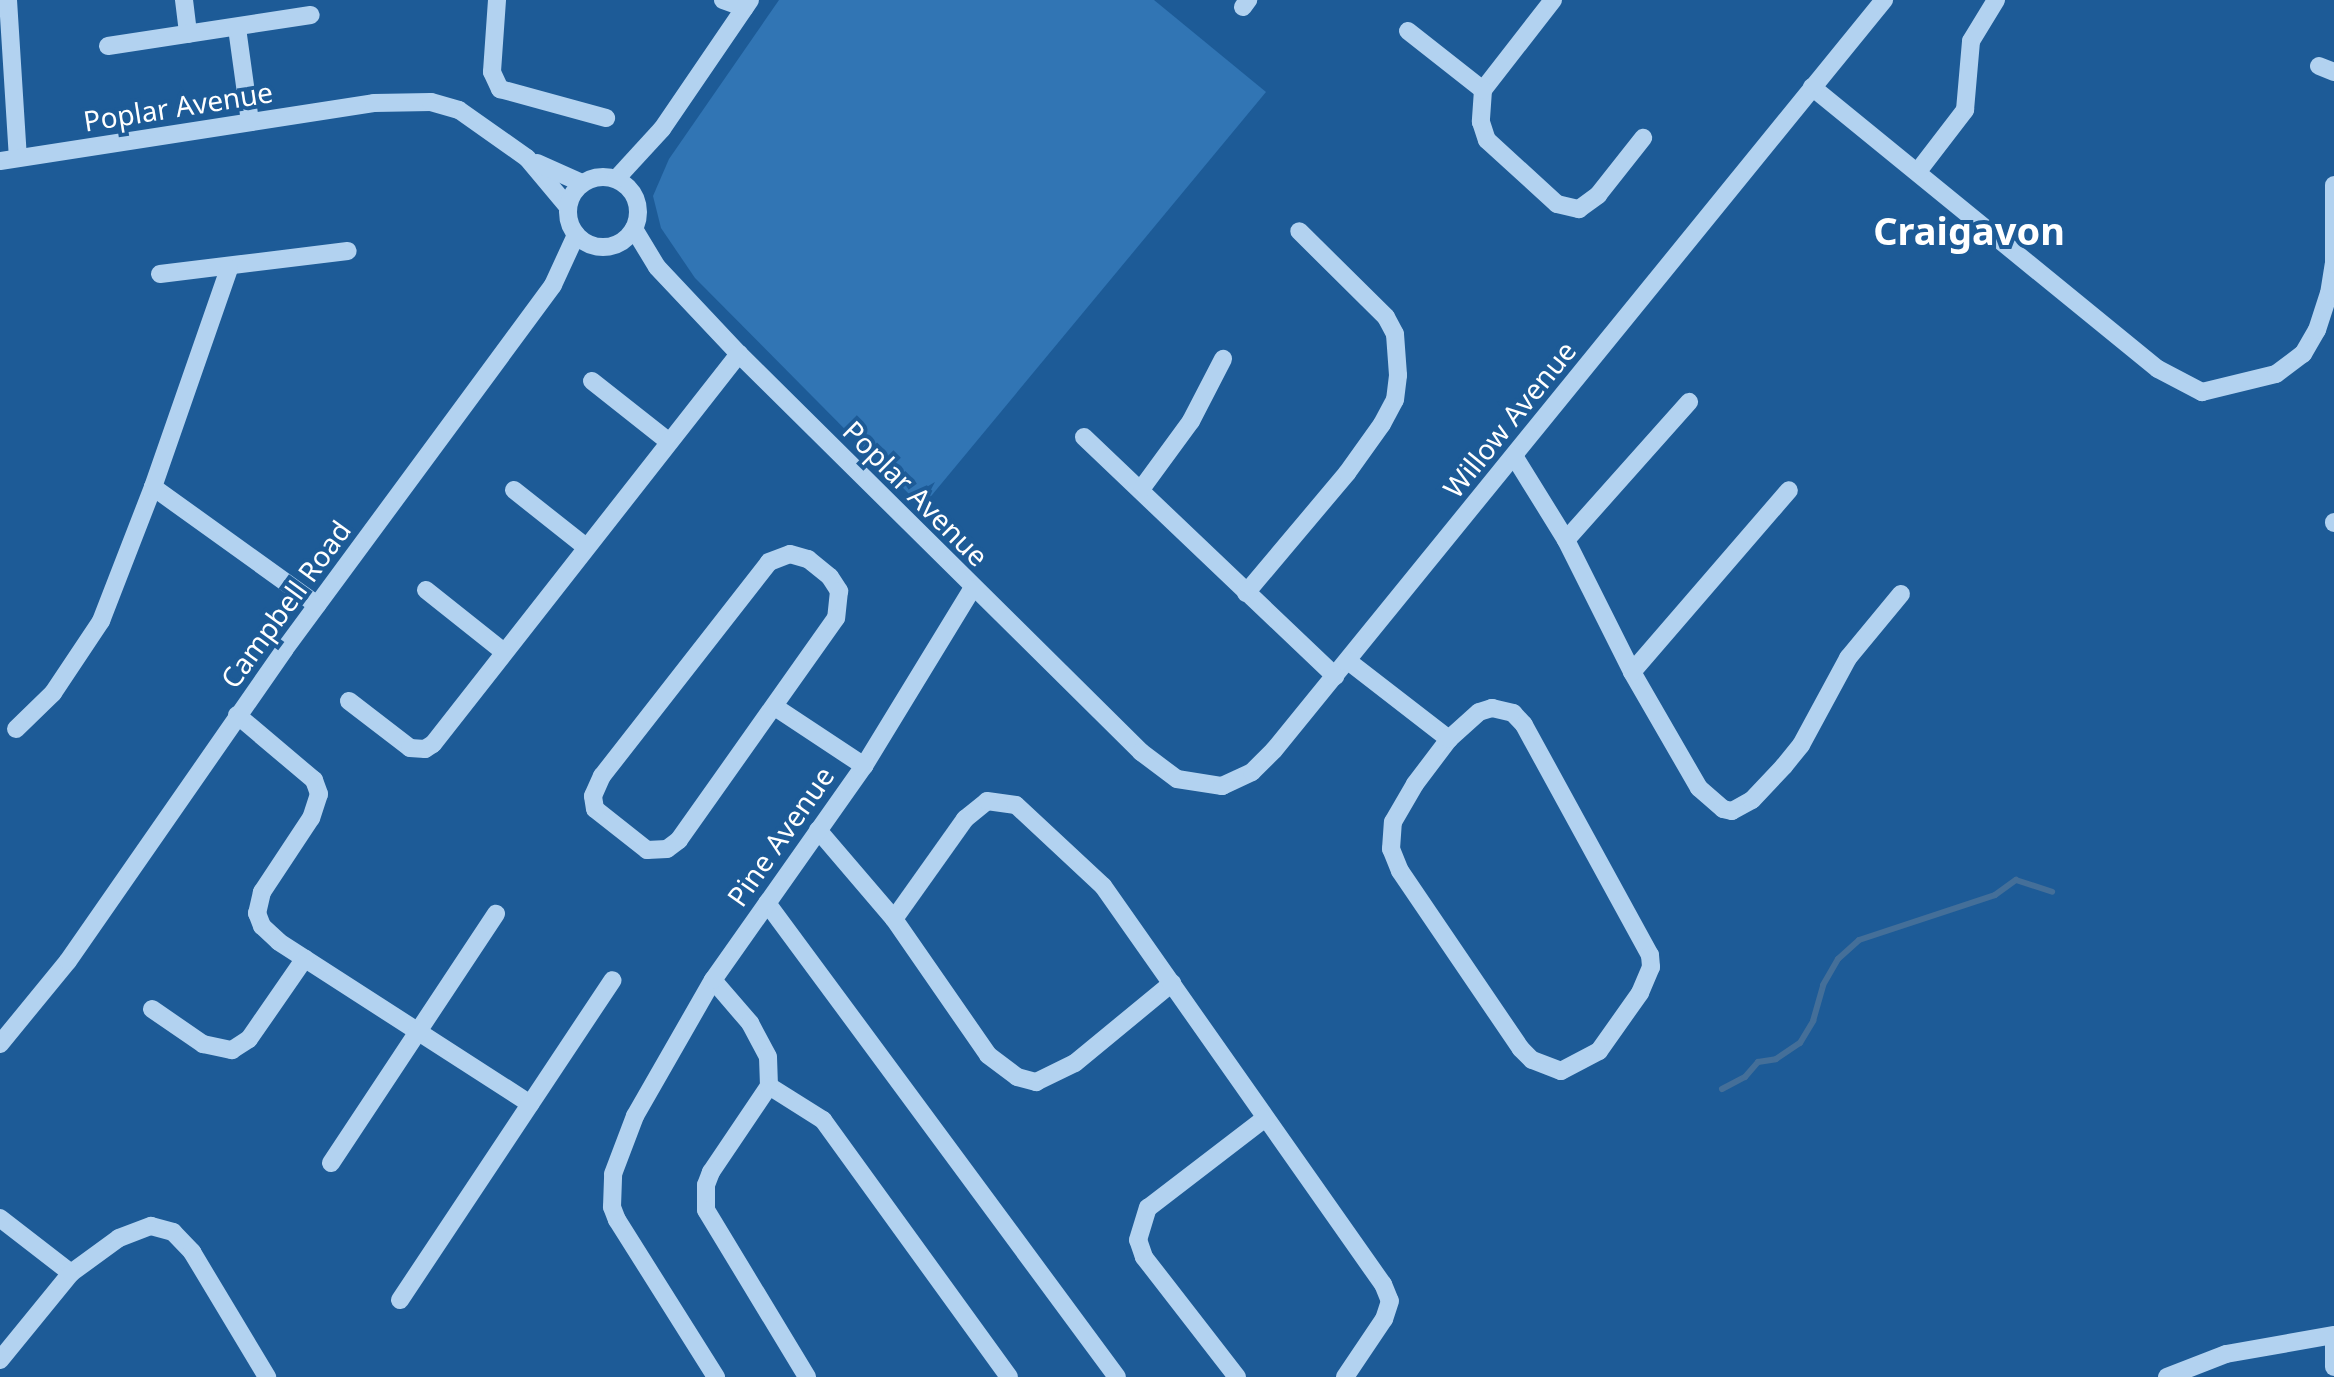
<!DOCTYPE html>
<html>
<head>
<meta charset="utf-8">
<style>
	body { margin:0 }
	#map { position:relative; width:2334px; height:1377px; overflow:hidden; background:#1d5b97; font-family:"Noto Sans",sans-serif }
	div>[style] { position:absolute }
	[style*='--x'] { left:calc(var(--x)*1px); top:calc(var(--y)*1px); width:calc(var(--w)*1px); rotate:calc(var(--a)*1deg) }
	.green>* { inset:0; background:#3175b4 }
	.stream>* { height:6px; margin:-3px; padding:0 3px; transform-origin:3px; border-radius:3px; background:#446f99 }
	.minor>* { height:18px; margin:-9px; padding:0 9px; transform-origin:9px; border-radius:9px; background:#b2d2f0 }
	.minor>.ring { margin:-9px; padding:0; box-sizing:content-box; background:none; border:18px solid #b2d2f0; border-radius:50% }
	span { translate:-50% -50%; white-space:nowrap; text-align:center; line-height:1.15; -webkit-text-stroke:8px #1d5b97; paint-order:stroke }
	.street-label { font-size:28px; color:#fff }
	.district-label { font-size:38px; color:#fff; font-weight:700 }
</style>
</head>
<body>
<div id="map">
	<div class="green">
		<div style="clip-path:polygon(779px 0,1154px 0,1266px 92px,922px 507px,695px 278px,661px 228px,653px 196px,669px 159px)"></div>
	</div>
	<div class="stream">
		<div style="--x:1722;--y:1089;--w:26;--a:-28"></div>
		<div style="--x:1745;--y:1077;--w:20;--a:-49"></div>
		<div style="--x:1758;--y:1062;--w:18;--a:-9"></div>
		<div style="--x:1776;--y:1059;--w:29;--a:-34"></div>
		<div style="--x:1800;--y:1043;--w:26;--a:-59"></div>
		<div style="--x:1813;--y:1021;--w:37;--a:-74"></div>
		<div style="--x:1823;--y:985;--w:30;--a:-60"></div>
		<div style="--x:1838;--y:959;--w:28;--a:-42"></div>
		<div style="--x:1859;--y:940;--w:143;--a:-18.3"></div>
		<div style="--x:1995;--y:895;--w:26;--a:-36"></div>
		<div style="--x:2016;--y:880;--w:38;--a:18"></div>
	</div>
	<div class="minor">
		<div style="--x:8;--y:0;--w:158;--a:86.4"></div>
		<div style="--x:184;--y:0;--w:34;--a:83"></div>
		<div style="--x:497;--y:0;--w:72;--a:94"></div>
		<div style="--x:492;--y:72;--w:19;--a:65"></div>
		<div style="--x:500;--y:89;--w:110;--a:15.3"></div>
		<div style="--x:723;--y:0;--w:23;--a:20"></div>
		<div style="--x:1553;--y:0;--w:114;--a:127.9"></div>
		<div style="--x:1483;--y:90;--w:32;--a:94"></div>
		<div style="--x:1481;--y:122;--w:19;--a:72"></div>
		<div style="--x:1487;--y:140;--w:95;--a:42.4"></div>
		<div style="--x:1557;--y:204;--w:23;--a:13"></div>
		<div style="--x:1579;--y:209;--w:24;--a:-36"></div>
		<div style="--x:1598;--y:195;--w:73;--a:-51.7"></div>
		<div style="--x:1243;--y:7;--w:9;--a:-54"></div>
		<div style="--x:237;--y:28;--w:95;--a:82.1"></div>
		<div style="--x:1408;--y:31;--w:95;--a:38.2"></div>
		<div style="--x:108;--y:46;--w:205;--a:-8.7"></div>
		<div style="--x:2319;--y:66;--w:16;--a:22"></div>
		<div style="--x:1812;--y:87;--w:446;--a:39.2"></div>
		<div style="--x:2158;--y:369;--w:50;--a:27.6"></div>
		<div style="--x:2202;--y:392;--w:76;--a:-13.7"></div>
		<div style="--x:2276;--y:374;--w:34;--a:-37"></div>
		<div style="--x:2303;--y:354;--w:28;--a:-60"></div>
		<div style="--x:2317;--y:330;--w:38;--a:-72"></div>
		<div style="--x:2329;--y:294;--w:30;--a:-81"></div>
		<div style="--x:2334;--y:264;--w:79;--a:-90"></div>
		<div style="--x:0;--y:161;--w:378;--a:-8.8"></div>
		<div style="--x:374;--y:103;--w:57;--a:-1"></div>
		<div style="--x:431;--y:102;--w:29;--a:16"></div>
		<div style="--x:459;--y:110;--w:83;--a:35.2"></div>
		<div style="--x:527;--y:158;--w:64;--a:50.1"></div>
		<div style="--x:537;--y:163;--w:49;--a:24"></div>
		<div style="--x:1919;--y:170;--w:76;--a:-52.5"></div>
		<div style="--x:1965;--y:110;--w:69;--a:-85"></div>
		<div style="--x:1971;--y:41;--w:48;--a:-58.6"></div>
		<div class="ring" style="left:568px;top:177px;width:52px;height:52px"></div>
		<div style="--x:616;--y:179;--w:68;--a:-47.4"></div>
		<div style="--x:662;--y:129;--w:156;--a:-55.7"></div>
		<div style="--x:634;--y:229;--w:44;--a:58.8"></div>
		<div style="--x:657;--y:267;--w:120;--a:46.7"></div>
		<div style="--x:739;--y:354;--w:566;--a:44.71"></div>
		<div style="--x:1141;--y:752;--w:45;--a:36.9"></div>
		<div style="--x:1177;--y:779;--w:46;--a:8.8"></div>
		<div style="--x:1222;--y:786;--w:33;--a:-25"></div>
		<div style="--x:1252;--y:772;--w:31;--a:-45"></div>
		<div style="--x:1274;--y:750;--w:967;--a:-50.88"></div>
		<div style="--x:160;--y:274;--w:189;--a:-7"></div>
		<div style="--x:592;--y:381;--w:97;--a:38.3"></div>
		<div style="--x:1084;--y:437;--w:347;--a:43.6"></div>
		<div style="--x:1514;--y:456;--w:99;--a:58.2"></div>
		<div style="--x:1566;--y:540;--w:148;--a:63.4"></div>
		<div style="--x:1632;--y:672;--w:134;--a:60"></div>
		<div style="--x:1699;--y:788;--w:32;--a:41"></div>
		<div style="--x:1723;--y:809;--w:9;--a:13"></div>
		<div style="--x:1732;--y:811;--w:23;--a:-29"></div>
		<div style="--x:1752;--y:800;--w:47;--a:-46.7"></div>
		<div style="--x:1784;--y:766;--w:27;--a:-51"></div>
		<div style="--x:1801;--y:745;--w:99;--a:-61.6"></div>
		<div style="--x:1848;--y:658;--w:83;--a:-50.4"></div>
		<div style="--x:153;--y:487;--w:202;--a:35.7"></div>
		<div style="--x:1142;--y:488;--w:83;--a:-53.8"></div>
		<div style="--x:1191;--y:421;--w:70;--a:-62.7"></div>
		<div style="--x:514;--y:490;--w:92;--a:38.4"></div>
		<div style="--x:2334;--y:523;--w:1;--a:-90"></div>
		<div style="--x:1566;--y:540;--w:185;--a:-48.3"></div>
		<div style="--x:790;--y:554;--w:19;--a:16"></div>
		<div style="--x:808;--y:559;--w:28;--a:39"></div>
		<div style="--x:830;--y:577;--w:17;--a:57"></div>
		<div style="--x:839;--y:591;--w:27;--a:96"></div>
		<div style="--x:836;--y:618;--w:272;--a:125.3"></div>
		<div style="--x:679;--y:840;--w:15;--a:143"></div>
		<div style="--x:667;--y:849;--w:20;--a:177"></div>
		<div style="--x:647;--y:850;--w:66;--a:-141.7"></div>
		<div style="--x:595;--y:809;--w:13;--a:-99"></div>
		<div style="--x:593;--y:796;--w:22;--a:-66"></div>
		<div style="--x:602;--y:776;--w:271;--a:-52"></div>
		<div style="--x:769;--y:562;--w:22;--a:-21"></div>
		<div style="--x:426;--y:590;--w:100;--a:38.5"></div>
		<div style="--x:1246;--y:593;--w:157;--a:-49.9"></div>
		<div style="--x:1347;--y:473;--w:60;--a:-54.5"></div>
		<div style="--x:1382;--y:424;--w:27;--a:-62"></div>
		<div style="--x:1395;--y:400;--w:25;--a:-83"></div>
		<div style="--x:1398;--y:375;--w:41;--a:-94.2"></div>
		<div style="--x:1395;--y:334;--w:19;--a:-118"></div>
		<div style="--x:1386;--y:317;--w:122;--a:-135.3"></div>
		<div style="--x:1348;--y:661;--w:128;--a:37.7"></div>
		<div style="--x:1632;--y:672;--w:240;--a:-49.2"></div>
		<div style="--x:349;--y:701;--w:77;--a:37.6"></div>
		<div style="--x:410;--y:748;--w:15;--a:4"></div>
		<div style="--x:425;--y:749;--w:9;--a:-32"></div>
		<div style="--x:433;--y:744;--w:496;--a:-51.9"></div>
		<div style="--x:775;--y:707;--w:107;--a:33.5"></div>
		<div style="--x:1492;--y:708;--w:22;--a:13"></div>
		<div style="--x:1513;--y:713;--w:16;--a:47"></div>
		<div style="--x:1524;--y:725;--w:262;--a:61.3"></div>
		<div style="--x:1650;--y:955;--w:12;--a:85"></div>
		<div style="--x:1651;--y:967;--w:28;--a:113"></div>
		<div style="--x:1640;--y:993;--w:71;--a:125.3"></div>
		<div style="--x:1599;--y:1051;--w:43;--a:152.2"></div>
		<div style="--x:1561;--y:1071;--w:31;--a:-159"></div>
		<div style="--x:1532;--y:1060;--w:16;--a:-135"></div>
		<div style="--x:1521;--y:1049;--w:215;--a:-124.2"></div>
		<div style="--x:1400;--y:871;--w:24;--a:-112"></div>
		<div style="--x:1391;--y:849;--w:27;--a:-86"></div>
		<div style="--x:1393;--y:822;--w:44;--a:-59.9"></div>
		<div style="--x:1415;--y:784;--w:56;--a:-52.9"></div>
		<div style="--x:1449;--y:739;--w:40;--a:-42"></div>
		<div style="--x:1479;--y:712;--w:14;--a:-17"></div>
		<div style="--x:237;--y:715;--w:101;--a:40.2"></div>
		<div style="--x:314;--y:780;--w:15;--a:70"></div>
		<div style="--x:319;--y:794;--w:25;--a:108"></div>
		<div style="--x:311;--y:818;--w:89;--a:123.5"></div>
		<div style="--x:262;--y:892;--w:22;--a:103"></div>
		<div style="--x:257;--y:913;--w:14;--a:69"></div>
		<div style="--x:262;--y:926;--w:23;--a:43"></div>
		<div style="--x:279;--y:942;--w:299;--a:32.8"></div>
		<div style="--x:16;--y:729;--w:52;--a:-44.2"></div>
		<div style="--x:53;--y:693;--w:87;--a:-56.3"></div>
		<div style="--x:101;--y:621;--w:144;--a:-68.8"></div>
		<div style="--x:153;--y:487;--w:231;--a:-70.8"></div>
		<div style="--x:818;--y:830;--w:117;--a:49.5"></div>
		<div style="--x:894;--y:919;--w:165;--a:55.3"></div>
		<div style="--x:988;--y:1055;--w:36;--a:37"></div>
		<div style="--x:1017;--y:1077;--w:20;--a:15"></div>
		<div style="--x:1036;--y:1082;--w:43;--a:-26"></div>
		<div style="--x:1075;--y:1063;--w:126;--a:-39.5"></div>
		<div style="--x:767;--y:903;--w:589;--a:53.56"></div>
		<div style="--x:894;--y:919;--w:123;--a:-54.6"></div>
		<div style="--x:965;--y:819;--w:28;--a:-39"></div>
		<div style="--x:987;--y:801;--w:29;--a:8"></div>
		<div style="--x:1016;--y:805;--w:119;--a:43"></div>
		<div style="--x:1103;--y:886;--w:487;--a:54.9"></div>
		<div style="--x:1383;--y:1284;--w:18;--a:68"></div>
		<div style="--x:1390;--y:1301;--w:19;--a:108"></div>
		<div style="--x:1384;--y:1319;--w:70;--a:123.9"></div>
		<div style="--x:713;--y:980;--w:57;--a:49.3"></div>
		<div style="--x:750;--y:1023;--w:38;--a:62"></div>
		<div style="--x:768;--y:1057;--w:29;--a:88"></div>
		<div style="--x:769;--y:1086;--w:104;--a:124"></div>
		<div style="--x:711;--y:1172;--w:14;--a:111"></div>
		<div style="--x:706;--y:1185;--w:25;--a:90"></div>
		<div style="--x:706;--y:1210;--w:195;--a:58.8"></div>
		<div style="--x:152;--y:1009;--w:62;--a:34.5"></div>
		<div style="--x:203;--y:1044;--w:30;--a:12"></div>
		<div style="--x:232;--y:1050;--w:20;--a:-33"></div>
		<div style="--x:249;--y:1039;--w:98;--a:-55.3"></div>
		<div style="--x:0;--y:1044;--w:107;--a:-50.7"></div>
		<div style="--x:68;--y:961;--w:379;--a:-55.2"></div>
		<div style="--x:284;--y:650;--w:453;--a:-53.6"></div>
		<div style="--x:553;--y:285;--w:55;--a:-65.3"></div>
		<div style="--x:769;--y:1086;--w:64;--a:32.2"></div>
		<div style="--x:823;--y:1120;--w:317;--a:54.1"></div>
		<div style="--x:331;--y:1163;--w:299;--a:-56.5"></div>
		<div style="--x:0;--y:1218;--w:90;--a:37.8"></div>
		<div style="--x:400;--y:1300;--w:384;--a:-56.4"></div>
		<div style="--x:2334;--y:1337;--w:30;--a:90"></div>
		<div style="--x:0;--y:1360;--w:112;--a:-50.8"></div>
		<div style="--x:71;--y:1273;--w:59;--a:-36.1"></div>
		<div style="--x:119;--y:1238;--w:34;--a:-21"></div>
		<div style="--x:151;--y:1226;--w:23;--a:15"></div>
		<div style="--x:173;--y:1232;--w:28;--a:46"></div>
		<div style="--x:192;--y:1252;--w:146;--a:59"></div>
		<div style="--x:716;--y:1377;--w:186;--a:-122.2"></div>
		<div style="--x:617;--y:1220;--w:14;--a:-111"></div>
		<div style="--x:612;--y:1207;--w:33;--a:-88"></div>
		<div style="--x:613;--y:1174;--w:62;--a:-69.2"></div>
		<div style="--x:635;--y:1116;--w:157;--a:-60.2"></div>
		<div style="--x:713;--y:980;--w:262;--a:-54.8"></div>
		<div style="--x:864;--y:766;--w:207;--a:-58.6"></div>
		<div style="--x:1237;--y:1377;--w:152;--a:-127.8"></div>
		<div style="--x:1144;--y:1257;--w:18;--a:-109"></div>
		<div style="--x:1138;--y:1240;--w:34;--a:-73"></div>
		<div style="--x:1148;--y:1208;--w:146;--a:-37.5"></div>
		<div style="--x:2167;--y:1377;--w:63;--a:-21.3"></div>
		<div style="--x:2226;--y:1354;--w:110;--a:-10"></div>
	</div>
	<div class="street-label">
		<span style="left:178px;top:106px;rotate:-9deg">Poplar Avenue</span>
		<span style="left:1509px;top:419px;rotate:-51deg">Willow Avenue</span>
		<span style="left:916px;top:493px;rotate:45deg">Poplar Avenue</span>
		<span style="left:285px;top:604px;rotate:-54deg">Campbell Road</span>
		<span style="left:780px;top:836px;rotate:-55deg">Pine Avenue</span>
	</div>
	<div class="district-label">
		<span style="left:1969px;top:231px">Craigavon</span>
	</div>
</div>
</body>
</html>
